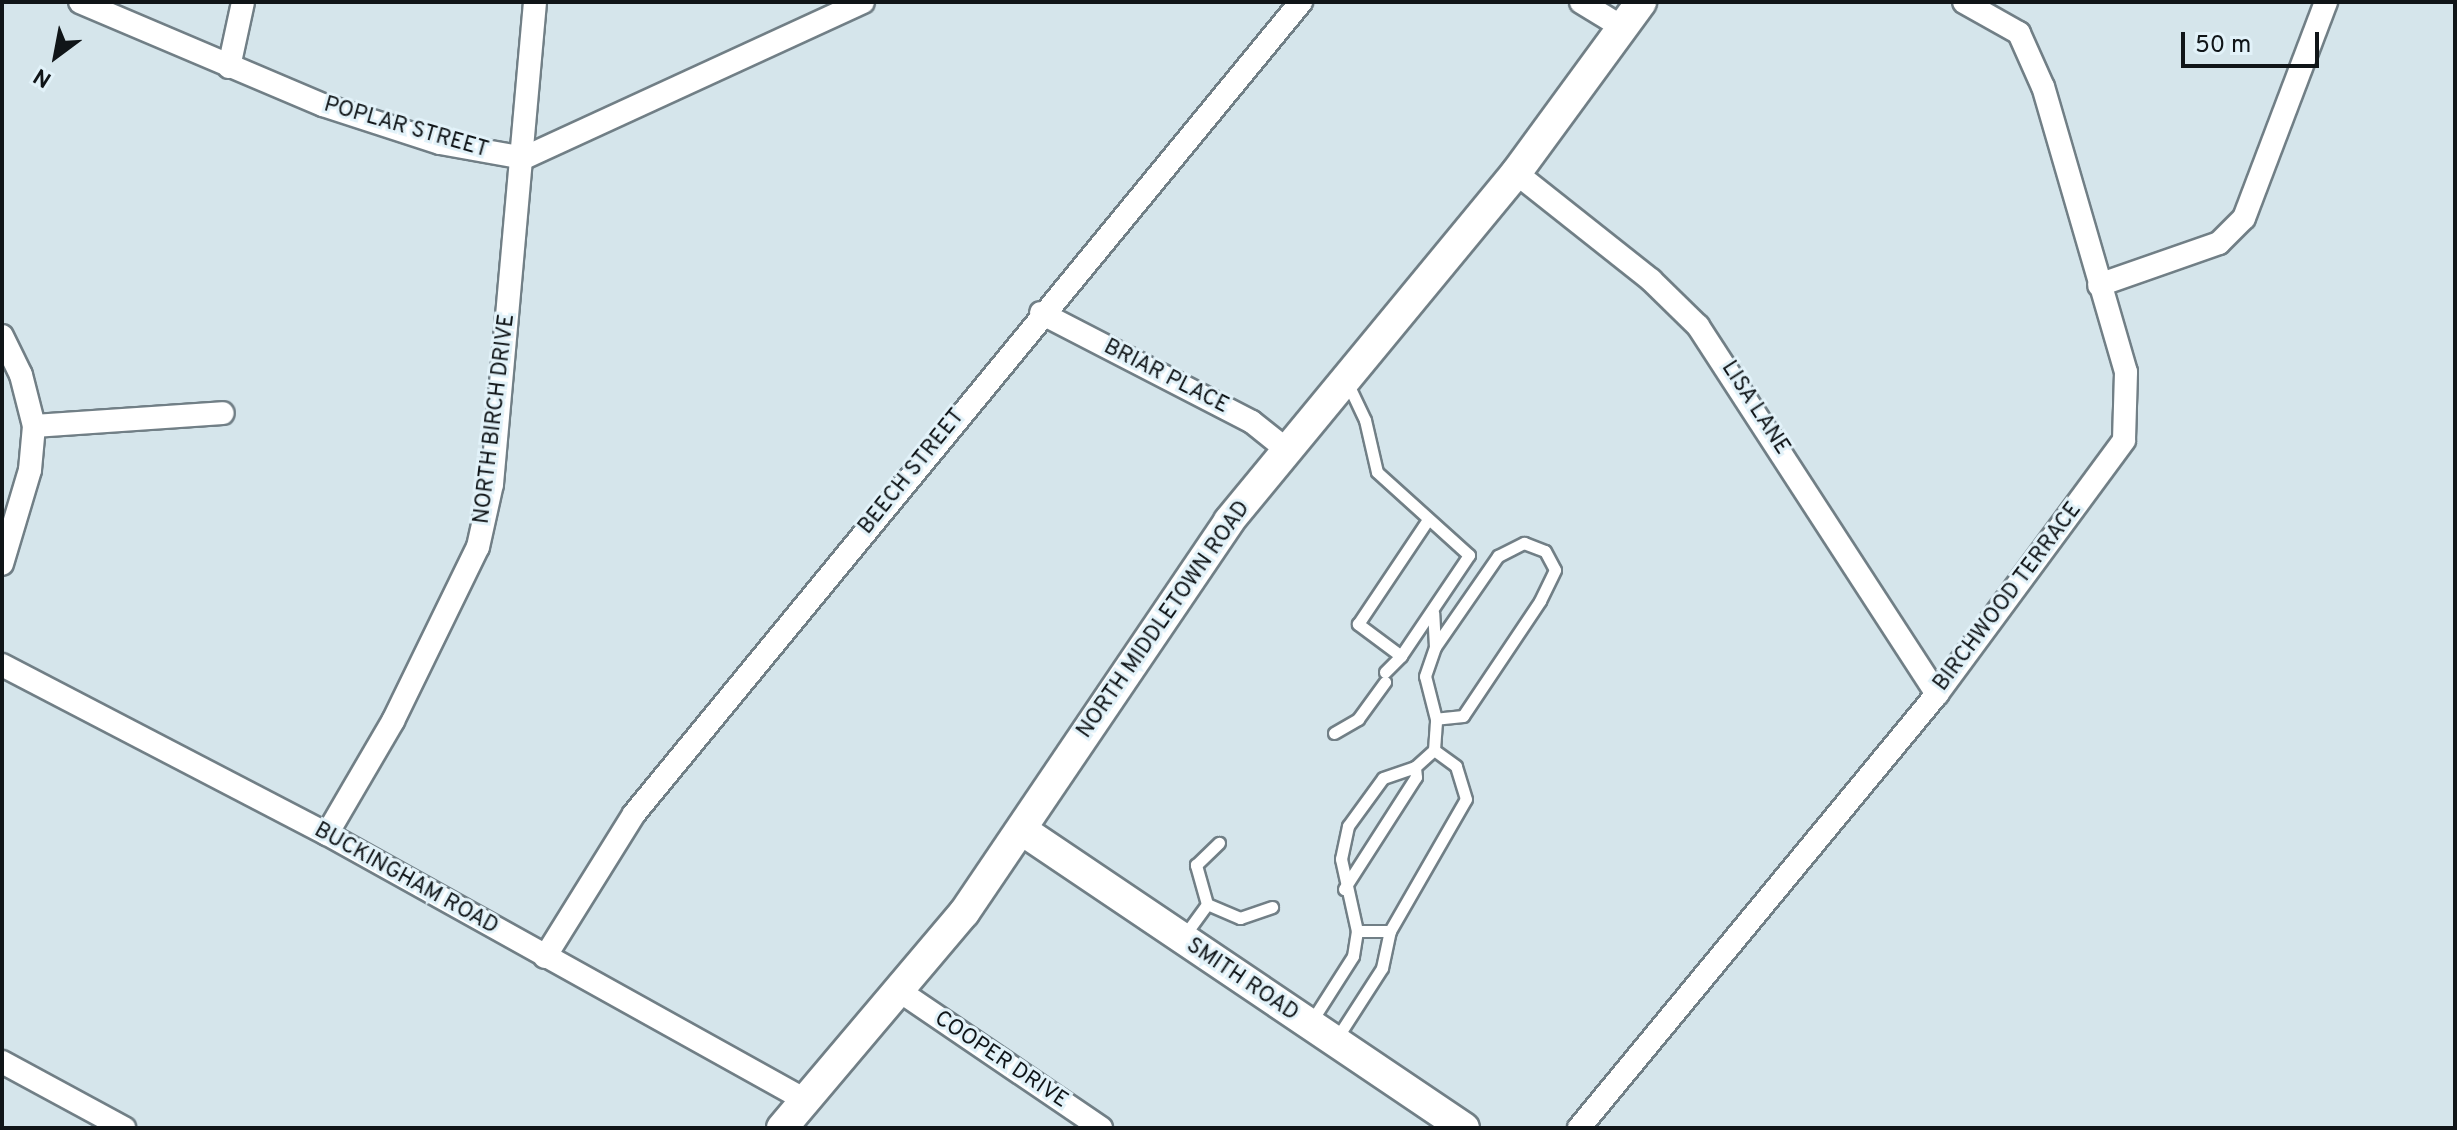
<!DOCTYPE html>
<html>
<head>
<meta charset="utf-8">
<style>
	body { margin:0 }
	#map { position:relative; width:2457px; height:1130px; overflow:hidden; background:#d5e5eb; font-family:Overpass,sans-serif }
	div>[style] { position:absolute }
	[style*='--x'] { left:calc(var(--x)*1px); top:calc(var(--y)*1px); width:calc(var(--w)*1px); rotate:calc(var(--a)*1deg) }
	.roads { filter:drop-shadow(2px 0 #717f86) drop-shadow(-2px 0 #717f86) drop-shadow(0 2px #717f86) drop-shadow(0 -2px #717f86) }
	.lane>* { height:11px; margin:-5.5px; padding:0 5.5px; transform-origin:5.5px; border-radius:5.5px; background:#fff }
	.street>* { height:22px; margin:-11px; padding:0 11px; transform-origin:11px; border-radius:11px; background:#fff }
	.secondary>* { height:30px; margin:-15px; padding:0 15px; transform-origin:15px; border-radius:15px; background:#fff }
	span { translate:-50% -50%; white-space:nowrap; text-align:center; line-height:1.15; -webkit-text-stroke:6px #e2f2f9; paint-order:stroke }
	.street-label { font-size:22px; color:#101518 }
	.frame { position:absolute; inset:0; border:4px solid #101518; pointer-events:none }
	.north { position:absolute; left:16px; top:16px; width:80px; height:80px; -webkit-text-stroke:6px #e2f2f9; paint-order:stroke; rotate:212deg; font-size:22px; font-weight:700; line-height:32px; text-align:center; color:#101518 }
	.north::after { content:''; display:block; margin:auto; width:28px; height:36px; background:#101518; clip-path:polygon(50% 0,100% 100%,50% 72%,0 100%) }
	.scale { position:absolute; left:2181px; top:32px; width:138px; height:36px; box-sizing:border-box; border:4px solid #101518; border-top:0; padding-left:10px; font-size:24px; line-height:28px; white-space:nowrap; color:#101518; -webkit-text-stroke:6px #e2f2f9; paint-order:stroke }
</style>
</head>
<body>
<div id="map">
	<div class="roads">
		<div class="lane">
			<div style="--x:1347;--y:382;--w:42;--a:64.7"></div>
			<div style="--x:1365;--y:420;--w:53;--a:77"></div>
			<div style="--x:1377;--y:472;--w:124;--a:42.1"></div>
			<div style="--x:1469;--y:555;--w:122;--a:124"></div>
			<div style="--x:1401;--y:656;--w:54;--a:-143.3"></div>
			<div style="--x:1358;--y:624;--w:124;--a:-56.2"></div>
			<div style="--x:1435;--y:647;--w:111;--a:-55.3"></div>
			<div style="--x:1498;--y:556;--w:29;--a:-27"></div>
			<div style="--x:1524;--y:543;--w:22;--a:21"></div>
			<div style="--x:1545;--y:551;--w:21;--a:62"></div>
			<div style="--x:1555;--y:570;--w:34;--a:116"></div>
			<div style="--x:1540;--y:601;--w:138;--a:123.8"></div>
			<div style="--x:1463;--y:716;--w:27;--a:174"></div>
			<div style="--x:1385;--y:672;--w:23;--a:-45"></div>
			<div style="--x:1334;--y:733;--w:28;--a:-30"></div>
			<div style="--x:1358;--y:719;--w:46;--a:-53.9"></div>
			<div style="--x:1344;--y:889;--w:133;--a:-57.3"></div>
			<div style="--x:1416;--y:777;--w:10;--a:-96"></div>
			<div style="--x:1207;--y:904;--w:41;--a:-105.8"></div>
			<div style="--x:1196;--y:865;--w:32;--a:-44"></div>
			<div style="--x:1357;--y:931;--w:33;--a:0"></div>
			<div style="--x:1184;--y:936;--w:39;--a:-54"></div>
			<div style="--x:1207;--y:904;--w:36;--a:23"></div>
			<div style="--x:1240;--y:918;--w:34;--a:-19"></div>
			<div style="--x:1311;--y:1022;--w:78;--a:-57.5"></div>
			<div style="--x:1353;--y:956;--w:25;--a:-81"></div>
			<div style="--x:1357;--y:931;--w:74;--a:-102.5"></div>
			<div style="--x:1341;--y:859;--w:34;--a:-78"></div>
			<div style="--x:1348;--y:826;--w:59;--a:-53.9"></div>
			<div style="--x:1383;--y:778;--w:34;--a:-19"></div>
			<div style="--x:1415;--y:767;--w:25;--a:-42"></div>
			<div style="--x:1434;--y:750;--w:31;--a:-86"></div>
			<div style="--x:1436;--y:719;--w:44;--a:-104.3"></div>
			<div style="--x:1425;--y:676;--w:31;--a:-71"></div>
			<div style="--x:1435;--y:647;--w:34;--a:-93"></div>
			<div style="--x:1335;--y:1041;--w:87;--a:-57.2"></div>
			<div style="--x:1382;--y:968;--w:38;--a:-78"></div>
			<div style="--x:1390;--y:931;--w:152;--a:-60.1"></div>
			<div style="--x:1466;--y:799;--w:34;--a:-107"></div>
			<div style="--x:1456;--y:766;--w:27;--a:-144"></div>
		</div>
		<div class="street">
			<div style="--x:80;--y:2;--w:264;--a:23"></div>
			<div style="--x:323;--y:105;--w:123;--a:18"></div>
			<div style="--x:440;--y:143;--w:85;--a:10.1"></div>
			<div style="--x:524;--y:158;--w:373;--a:-24.7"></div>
			<div style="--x:1581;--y:2;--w:52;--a:31.5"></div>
			<div style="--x:229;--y:67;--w:66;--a:-77.8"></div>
			<div style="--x:1516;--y:173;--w:172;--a:38.4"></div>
			<div style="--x:1651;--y:280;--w:66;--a:44.4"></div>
			<div style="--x:1698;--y:326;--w:439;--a:57"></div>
			<div style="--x:2099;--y:285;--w:127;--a:-19.3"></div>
			<div style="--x:2219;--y:243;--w:35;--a:-45"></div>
			<div style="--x:2244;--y:218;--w:231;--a:-69.2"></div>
			<div style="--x:1041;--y:313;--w:237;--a:27.3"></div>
			<div style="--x:1252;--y:422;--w:43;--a:38.5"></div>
			<div style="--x:2;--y:336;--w:43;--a:64"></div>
			<div style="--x:21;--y:375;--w:53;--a:75.7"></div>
			<div style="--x:34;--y:426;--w:44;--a:95.2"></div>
			<div style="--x:30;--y:470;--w:98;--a:106.6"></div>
			<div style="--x:34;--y:426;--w:189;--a:-3.9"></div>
			<div style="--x:2;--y:665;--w:366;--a:27.5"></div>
			<div style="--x:327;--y:834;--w:549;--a:29.08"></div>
			<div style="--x:327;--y:834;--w:131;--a:-59.7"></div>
			<div style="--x:393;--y:721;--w:194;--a:-64"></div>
			<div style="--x:478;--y:547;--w:65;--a:-77.5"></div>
			<div style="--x:492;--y:484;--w:484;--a:-84.9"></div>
			<div style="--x:545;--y:957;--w:168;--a:-58.1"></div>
			<div style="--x:634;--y:814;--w:1051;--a:-50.6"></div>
			<div style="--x:901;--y:992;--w:242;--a:34.2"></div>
			<div style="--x:2;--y:1062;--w:139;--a:28.4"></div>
			<div style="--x:1579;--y:1128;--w:563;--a:-50.48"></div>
			<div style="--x:1937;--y:694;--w:315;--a:-53.6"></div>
			<div style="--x:2124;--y:440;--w:68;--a:-88.3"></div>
			<div style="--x:2126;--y:372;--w:297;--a:-106.2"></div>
			<div style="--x:2043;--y:87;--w:59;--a:-114"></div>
			<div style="--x:2019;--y:33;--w:63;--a:-150.6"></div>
		</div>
		<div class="secondary">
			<div style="--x:1022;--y:830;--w:533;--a:33.99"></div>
			<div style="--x:782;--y:1128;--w:282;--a:-49.8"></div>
			<div style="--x:964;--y:913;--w:473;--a:-55.9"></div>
			<div style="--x:1229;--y:521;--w:451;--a:-50.5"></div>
			<div style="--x:1516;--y:173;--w:212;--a:-53.8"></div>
		</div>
	</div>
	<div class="street-label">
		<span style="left:406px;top:128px;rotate:16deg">POPLAR STREET</span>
		<span style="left:1166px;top:377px;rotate:27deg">BRIAR PLACE</span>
		<span style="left:1755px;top:408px;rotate:57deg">LISA LANE</span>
		<span style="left:495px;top:419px;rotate:-83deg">NORTH BIRCH DRIVE</span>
		<span style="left:912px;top:472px;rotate:-51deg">BEECH STREET</span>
		<span style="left:2008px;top:597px;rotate:-53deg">BIRCHWOOD TERRACE</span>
		<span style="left:1164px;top:620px;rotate:-55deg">NORTH MIDDLETOWN ROAD</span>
		<span style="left:406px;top:879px;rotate:29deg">BUCKINGHAM ROAD</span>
		<span style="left:1242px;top:980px;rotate:34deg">SMITH ROAD</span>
		<span style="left:1001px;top:1060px;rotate:34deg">COOPER DRIVE</span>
	</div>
	<div class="frame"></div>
	<div class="north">N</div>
	<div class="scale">50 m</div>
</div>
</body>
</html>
